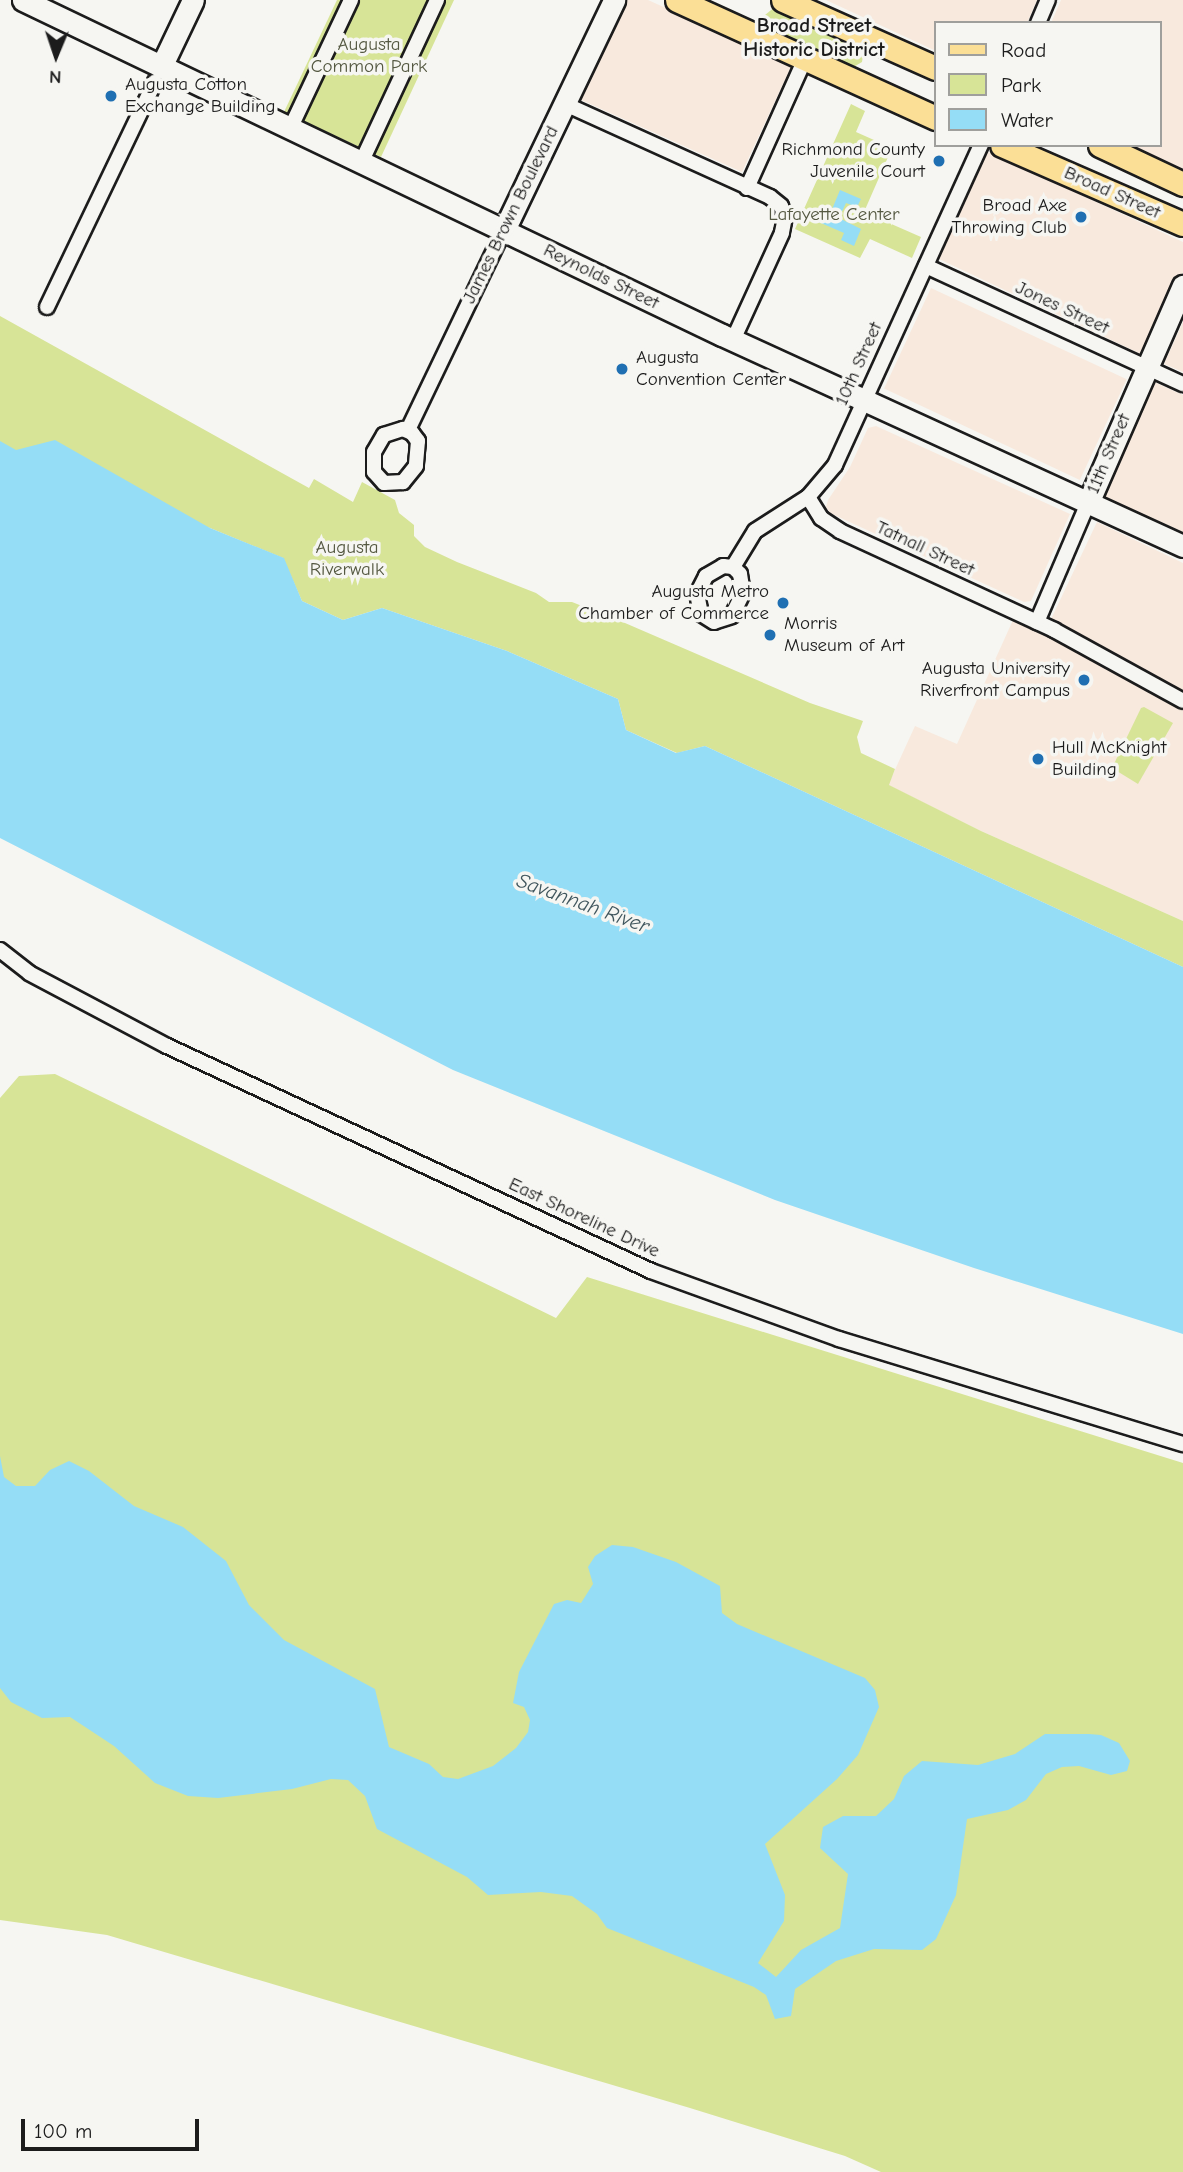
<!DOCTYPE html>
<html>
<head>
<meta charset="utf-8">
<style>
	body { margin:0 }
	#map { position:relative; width:1183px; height:2172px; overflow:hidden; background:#f6f6f2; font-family:"Comic Neue",sans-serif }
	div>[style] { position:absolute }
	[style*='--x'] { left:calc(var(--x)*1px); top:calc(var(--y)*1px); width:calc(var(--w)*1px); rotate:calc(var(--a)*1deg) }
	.built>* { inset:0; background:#f8e9dd; transform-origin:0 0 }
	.green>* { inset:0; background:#d7e497 }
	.water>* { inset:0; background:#95ddf6 }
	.roads { filter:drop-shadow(2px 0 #1c1c1c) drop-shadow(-2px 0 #1c1c1c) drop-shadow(0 2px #1c1c1c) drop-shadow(0 -2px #1c1c1c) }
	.street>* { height:14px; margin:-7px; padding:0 7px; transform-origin:7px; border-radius:7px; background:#f6f6f2 }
	.secondary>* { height:21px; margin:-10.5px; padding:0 10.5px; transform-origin:10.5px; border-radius:10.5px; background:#f6f6f2 }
	.primary>* { height:23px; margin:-11.5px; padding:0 11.5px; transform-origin:11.5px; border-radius:11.5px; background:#fbdf96 }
	.dots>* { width:19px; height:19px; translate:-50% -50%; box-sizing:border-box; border:4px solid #f6f6f2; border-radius:50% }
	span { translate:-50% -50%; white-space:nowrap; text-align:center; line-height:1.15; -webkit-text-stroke:7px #f6f6f2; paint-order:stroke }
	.park-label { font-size:19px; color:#545841 }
	.poi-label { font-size:19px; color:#1c1c1c }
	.left { translate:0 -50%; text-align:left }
	.right { translate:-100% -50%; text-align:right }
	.street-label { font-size:19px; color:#1c1c1c }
	.neighbourhood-label { font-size:21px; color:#1c1c1c; font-weight:700 }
	.water-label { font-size:21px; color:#40565d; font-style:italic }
	.legend { position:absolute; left:934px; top:21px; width:228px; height:126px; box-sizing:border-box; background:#f6f6f2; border:2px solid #9f9f9c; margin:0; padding:9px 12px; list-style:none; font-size:21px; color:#1c1c1c }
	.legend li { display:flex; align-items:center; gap:14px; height:35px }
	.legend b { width:35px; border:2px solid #9f9f9c }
	.north { position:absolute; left:21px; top:21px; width:70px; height:70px; -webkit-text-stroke:5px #f6f6f2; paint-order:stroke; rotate:182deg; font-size:19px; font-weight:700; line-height:28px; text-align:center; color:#1c1c1c }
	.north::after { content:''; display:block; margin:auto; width:24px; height:32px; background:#1c1c1c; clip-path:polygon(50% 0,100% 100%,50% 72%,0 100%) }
	.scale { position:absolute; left:21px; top:2119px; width:178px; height:32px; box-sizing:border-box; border:4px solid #1c1c1c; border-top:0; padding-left:9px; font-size:21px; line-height:24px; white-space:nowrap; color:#1c1c1c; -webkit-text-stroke:5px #f6f6f2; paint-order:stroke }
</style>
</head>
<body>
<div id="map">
	<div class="built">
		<div style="clip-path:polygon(626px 0,648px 0,792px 65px,742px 172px,579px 99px)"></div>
		<div style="clip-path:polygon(826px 0,1037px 0,1027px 23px,936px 23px,936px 51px)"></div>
		<div style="clip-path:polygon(1061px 0,1183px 0,1183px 169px,1132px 145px,1160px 145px,1160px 23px,1051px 23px)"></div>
		<div style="clip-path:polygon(988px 152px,1183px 242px,1183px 272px,1143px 355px,937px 258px)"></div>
		<div style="left:931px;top:288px;width:216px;height:111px;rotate:25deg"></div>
		<div style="clip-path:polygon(1183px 322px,1183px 372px,1164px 364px)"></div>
		<div style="clip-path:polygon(1154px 382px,1183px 395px,1183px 532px,1102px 496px)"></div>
		<div style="clip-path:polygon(876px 426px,1070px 514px,1031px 601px,1024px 602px,830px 513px,826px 507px,828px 500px,850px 467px,868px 428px)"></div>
		<div style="clip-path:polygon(1097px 522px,1183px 563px,1183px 921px,981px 831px,888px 785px,915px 726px,957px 744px,1013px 620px,1044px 634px)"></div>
	</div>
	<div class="green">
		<div style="clip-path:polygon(337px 0,454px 0,381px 157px,284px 112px)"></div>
		<div style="clip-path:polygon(776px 6px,864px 48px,862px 62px,850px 69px,765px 29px,765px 15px)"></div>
		<div style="clip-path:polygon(851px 104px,865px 111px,856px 132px,892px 148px,864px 212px,921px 237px,912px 258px,870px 239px,860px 258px,795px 229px)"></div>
		<div style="clip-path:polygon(0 316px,309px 488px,314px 479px,353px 502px,362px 482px,395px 500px,399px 513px,414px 525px,414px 536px,425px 547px,457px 562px,536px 593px,549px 602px,572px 602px,625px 623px,810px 703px,863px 721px,857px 737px,861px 753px,895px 769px,889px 785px,981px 831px,1183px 921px,1183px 967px,705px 746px,677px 753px,626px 730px,618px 699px,507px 651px,382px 608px,343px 620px,302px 601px,283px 558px,210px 528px,0 460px)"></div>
		<div style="clip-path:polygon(1144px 707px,1173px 723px,1138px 784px,1112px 768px,1141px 708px)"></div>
		<div style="clip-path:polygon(55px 1074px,556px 1318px,587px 1277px,1183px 1463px,1183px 2172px,881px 2172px,845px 2156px,690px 2108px,107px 1935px,0 1920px,0 1098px,19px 1076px)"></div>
	</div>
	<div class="water">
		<div style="clip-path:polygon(840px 190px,861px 199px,857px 207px,846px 203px,839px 218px,861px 229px,854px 246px,841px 240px,844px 233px,814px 220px,817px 215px,828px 219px)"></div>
		<div style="clip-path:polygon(55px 440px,210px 528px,284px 558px,302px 601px,343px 620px,382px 608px,507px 651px,618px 699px,626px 730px,676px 753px,705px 746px,1183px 967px,1183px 1334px,974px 1268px,775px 1200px,453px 1070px,0 838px,0 441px,16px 450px)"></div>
		<div style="clip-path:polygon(0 1456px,4px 1477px,16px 1486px,35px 1486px,50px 1470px,69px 1461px,89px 1471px,134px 1506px,183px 1527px,226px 1561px,249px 1605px,284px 1640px,375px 1689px,389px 1747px,429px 1764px,443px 1777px,458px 1779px,493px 1766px,516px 1748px,528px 1732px,530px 1720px,524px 1707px,513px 1703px,519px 1672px,554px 1604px,567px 1600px,581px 1603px,593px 1584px,588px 1567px,595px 1556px,612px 1545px,633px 1547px,676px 1562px,720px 1586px,722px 1613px,737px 1624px,865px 1678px,875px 1690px,879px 1707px,858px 1755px,837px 1779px,765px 1844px,785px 1895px,784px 1921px,758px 1963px,776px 1977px,801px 1950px,840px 1928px,848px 1874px,820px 1848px,823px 1827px,843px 1816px,876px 1816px,894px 1799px,904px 1776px,922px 1761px,978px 1765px,1015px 1754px,1045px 1734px,1089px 1734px,1101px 1735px,1119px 1743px,1130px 1761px,1127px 1771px,1111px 1775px,1079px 1766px,1062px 1767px,1046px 1774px,1026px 1800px,1008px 1810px,967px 1819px,956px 1895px,936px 1939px,922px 1950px,874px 1949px,836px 1961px,795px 1989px,791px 2016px,775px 2019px,766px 1995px,754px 1987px,607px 1928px,597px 1914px,572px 1896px,541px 1892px,488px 1895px,467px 1877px,377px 1829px,365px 1796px,348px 1780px,331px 1779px,292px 1789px,218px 1798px,188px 1796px,155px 1783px,114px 1746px,70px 1717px,42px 1718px,11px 1702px,0 1688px)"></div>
	</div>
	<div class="roads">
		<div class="street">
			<div style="--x:1038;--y:23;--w:25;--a:-67"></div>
			<div style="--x:565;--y:104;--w:225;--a:24.4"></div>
			<div style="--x:770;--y:197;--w:14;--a:39"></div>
			<div style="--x:781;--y:206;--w:12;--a:70"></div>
			<div style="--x:785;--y:217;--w:16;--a:101"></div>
			<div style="--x:782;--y:233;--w:118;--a:114.6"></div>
			<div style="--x:290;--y:129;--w:143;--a:-64.7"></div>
			<div style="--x:361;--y:163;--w:180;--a:-65"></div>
			<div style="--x:747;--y:188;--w:141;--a:-65.8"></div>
			<div style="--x:926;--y:266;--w:283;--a:24.7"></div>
			<div style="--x:47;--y:307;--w:250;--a:-64.4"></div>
			<div style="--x:403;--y:429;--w:10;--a:24"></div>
			<div style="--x:412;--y:433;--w:10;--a:53"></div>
			<div style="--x:418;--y:441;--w:25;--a:95"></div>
			<div style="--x:416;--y:466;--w:21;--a:129"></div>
			<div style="--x:403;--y:482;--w:19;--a:177"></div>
			<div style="--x:384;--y:483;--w:15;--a:-132"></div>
			<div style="--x:374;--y:472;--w:20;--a:-90"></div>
			<div style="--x:374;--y:452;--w:20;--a:-60"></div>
			<div style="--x:384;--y:435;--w:20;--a:-18"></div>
			<div style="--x:408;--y:430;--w:222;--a:-64.4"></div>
			<div style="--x:808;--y:497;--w:25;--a:58"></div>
			<div style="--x:821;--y:518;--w:23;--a:34"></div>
			<div style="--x:840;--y:531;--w:236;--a:24.8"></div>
			<div style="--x:1054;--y:630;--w:147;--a:28.8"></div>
			<div style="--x:723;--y:566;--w:10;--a:6"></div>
			<div style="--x:733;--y:567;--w:10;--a:45"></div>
			<div style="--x:740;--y:574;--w:19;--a:81"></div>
			<div style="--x:743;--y:593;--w:25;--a:116"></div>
			<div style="--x:732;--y:616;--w:19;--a:162"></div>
			<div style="--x:714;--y:622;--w:15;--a:-148"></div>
			<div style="--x:701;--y:614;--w:20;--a:-101"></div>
			<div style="--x:697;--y:594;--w:20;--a:-63"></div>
			<div style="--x:706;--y:576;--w:20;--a:-30"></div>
			<div style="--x:733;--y:567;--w:42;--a:-58.6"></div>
			<div style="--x:755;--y:531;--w:63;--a:-32.7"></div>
			<div style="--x:808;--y:497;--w:42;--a:-49.8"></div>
			<div style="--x:835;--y:465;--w:352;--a:-65.5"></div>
			<div style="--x:1037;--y:622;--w:129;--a:-66.8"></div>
			<div style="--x:0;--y:950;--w:37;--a:38"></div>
			<div style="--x:29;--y:973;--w:156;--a:27.9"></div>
			<div style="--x:167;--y:1046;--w:534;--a:24.93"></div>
			<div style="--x:651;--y:1271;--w:200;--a:19.9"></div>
			<div style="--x:839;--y:1339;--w:360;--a:17"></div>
		</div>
		<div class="secondary">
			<div style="--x:23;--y:0;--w:775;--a:25.61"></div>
			<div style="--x:722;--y:335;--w:507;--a:24.59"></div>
			<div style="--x:161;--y:67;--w:74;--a:-64.5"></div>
			<div style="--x:504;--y:230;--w:255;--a:-64.4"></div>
			<div style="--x:1088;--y:503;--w:237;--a:-66.4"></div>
		</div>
		<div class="primary">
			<div style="--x:677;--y:0;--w:285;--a:24.5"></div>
			<div style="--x:783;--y:0;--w:167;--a:24"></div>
			<div style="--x:1002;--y:145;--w:197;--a:23.6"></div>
			<div style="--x:1100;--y:145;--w:92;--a:25.2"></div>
		</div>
	</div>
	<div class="dots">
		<div style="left:111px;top:96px;background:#1f6fb2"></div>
		<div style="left:939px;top:161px;background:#1f6fb2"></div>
		<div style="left:1081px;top:217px;background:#1f6fb2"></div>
		<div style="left:622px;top:369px;background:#1f6fb2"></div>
		<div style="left:783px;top:603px;background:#1f6fb2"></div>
		<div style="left:770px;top:635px;background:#1f6fb2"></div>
		<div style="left:1084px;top:680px;background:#1f6fb2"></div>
		<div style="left:1038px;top:759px;background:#1f6fb2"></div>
	</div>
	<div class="park-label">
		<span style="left:369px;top:56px">Augusta<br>Common Park</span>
		<span style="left:834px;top:215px">Lafayette Center</span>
		<span style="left:347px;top:559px">Augusta<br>Riverwalk</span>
	</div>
	<div class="poi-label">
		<span class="left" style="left:125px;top:96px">Augusta Cotton<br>Exchange Building</span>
		<span class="right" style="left:925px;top:161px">Richmond County<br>Juvenile Court</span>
		<span class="right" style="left:1067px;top:217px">Broad Axe<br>Throwing Club</span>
		<span class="left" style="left:636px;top:369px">Augusta<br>Convention Center</span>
		<span class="right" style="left:769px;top:603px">Augusta Metro<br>Chamber of Commerce</span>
		<span class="left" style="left:784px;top:635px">Morris<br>Museum of Art</span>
		<span class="right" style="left:1070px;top:680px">Augusta University<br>Riverfront Campus</span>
		<span class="left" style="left:1052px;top:759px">Hull McKnight<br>Building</span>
	</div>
	<div class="street-label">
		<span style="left:1112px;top:193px;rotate:24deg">Broad Street</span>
		<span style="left:511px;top:215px;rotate:-64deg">James Brown Boulevard</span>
		<span style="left:601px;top:277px;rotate:26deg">Reynolds Street</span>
		<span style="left:1062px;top:308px;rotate:25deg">Jones Street</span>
		<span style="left:859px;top:364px;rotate:-66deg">10th Street</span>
		<span style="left:1109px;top:454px;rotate:-67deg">11th Street</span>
		<span style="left:925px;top:549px;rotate:25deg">Tatnall Street</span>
		<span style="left:584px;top:1218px;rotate:25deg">East Shoreline Drive</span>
	</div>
	<div class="neighbourhood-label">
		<span style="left:814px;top:37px">Broad Street<br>Historic District</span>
	</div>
	<div class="water-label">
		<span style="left:583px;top:903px;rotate:20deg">Savannah River</span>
	</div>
	<ul class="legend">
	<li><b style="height:9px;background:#fbdf96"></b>Road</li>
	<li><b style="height:19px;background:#d7e497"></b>Park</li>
	<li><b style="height:19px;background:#95ddf6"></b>Water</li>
	</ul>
	<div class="north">N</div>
	<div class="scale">100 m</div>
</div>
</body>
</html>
